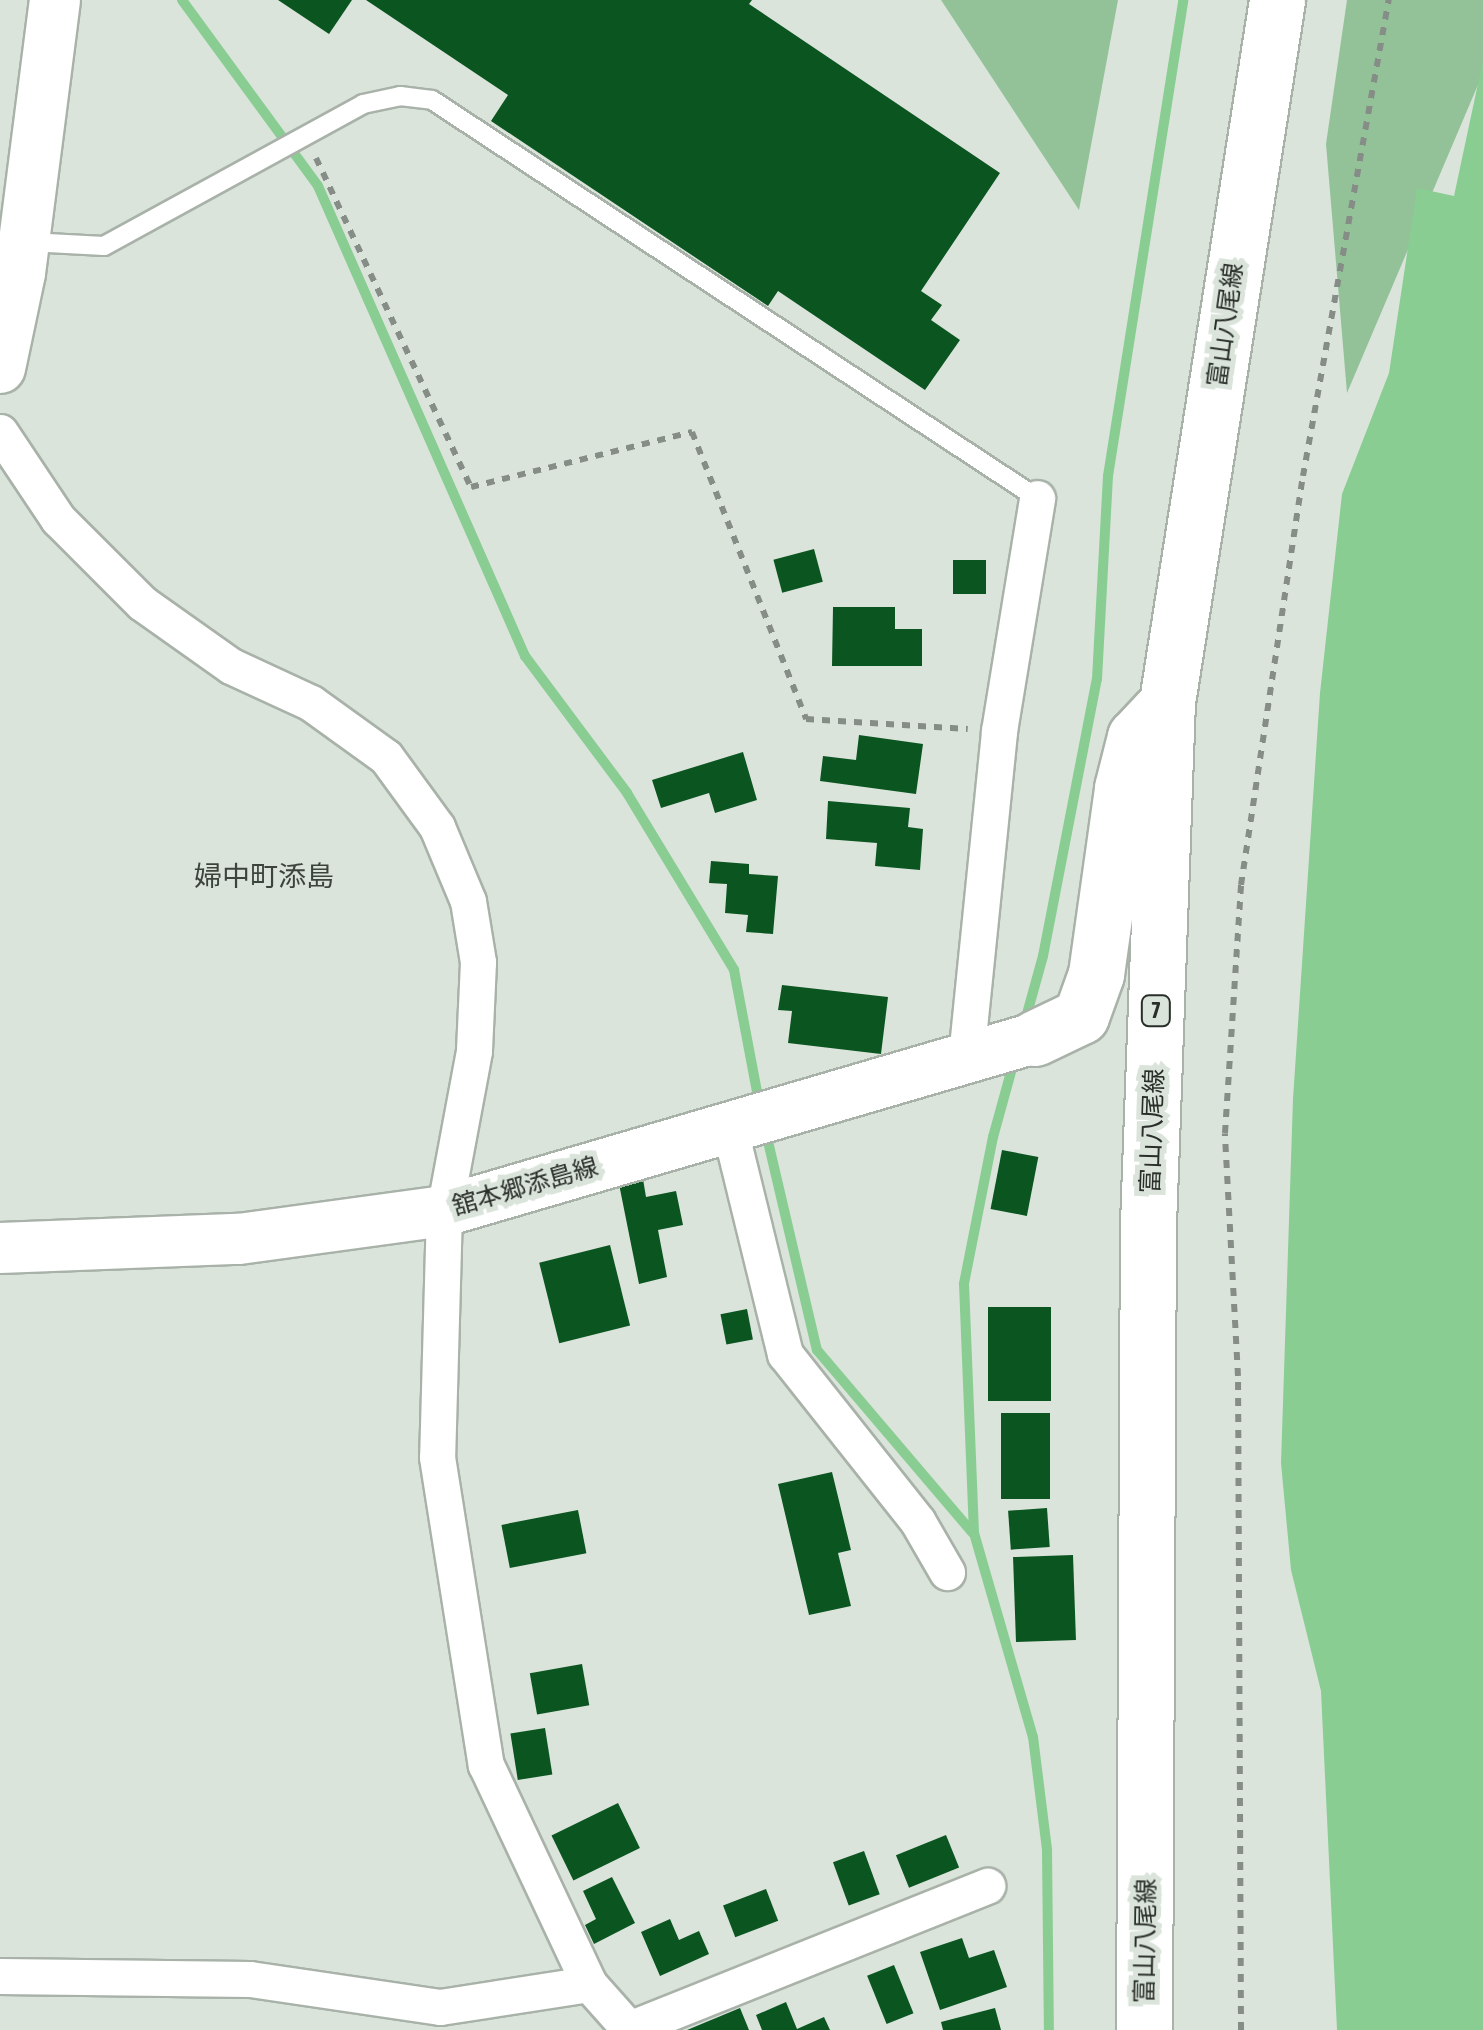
<!DOCTYPE html>
<html>
<head>
<meta charset="utf-8">
<style>
	body { margin:0 }
	#map { position:relative; width:1483px; height:2030px; overflow:hidden; background:#dae4db; font-family:"Asap Condensed","Noto Sans JP",sans-serif }
	div>[style] { position:absolute }
	[style*='--x'] { left:calc(var(--x)*1px); top:calc(var(--y)*1px); width:calc(var(--w)*1px); rotate:calc(var(--a)*1deg) }
	.green>* { inset:0; background:#93c299 }
	.water>* { inset:0; background:#89cd93 }
	.stream>* { height:10px; margin:-5px; padding:0 5px; transform-origin:5px; border-radius:5px; background:#89cd93 }
	.building>* { inset:0; background:#0b5521; transform-origin:0 0 }
	.path>* { height:6px; margin-top:-3px; transform-origin:0; background:repeating-linear-gradient(90deg,#868d87 0 8px,transparent 0 16px) }
	.roads { filter:drop-shadow(2px 0 #a9b2a9) drop-shadow(-2px 0 #a9b2a9) drop-shadow(0 2px #a9b2a9) drop-shadow(0 -2px #a9b2a9) }
	.lane>* { height:18px; margin:-9px; padding:0 9px; transform-origin:9px; border-radius:9px; background:#fff }
	.street>* { height:35px; margin:-17.5px; padding:0 17.5px; transform-origin:17.5px; border-radius:17.5px; background:#fff }
	.secondary>* { height:50px; margin:-25px; padding:0 25px; transform-origin:25px; border-radius:25px; background:#fff }
	.primary>* { height:55px; margin:-27.5px; padding:0 27.5px; transform-origin:27.5px; border-radius:27.5px; background:#fff }
	span { translate:-50% -50%; white-space:nowrap; text-align:center; line-height:1.15; -webkit-text-stroke:10px #dae4db; paint-order:stroke }
	.shield-label span { padding:2px 8px; background:#dae4db; border:2px solid; border-radius:8px; -webkit-text-stroke-width:0 }
	.shield-label { font-size:22px; color:#2a2e2a; font-weight:700 }
	.street-label { font-size:25px; color:#2a2e2a }
	.neighbourhood-label { font-size:28px; color:#3c433c }
</style>
</head>
<body>
<div id="map">
	<div class="green">
		<div style="clip-path:polygon(941px 0,1118px 0,1079px 210px)"></div>
		<div style="clip-path:polygon(1347px 0,1483px 0,1483px 73px,1347px 393px,1326px 144px)"></div>
	</div>
	<div class="water">
		<div style="clip-path:polygon(1483px 60px,1483px 2030px,1337px 2030px,1321px 1691px,1291px 1570px,1281px 1463px,1293px 1099px,1320px 693px,1342px 494px,1389px 373px,1417px 188px,1454px 196px)"></div>
	</div>
	<div class="stream">
		<div style="--x:182;--y:0;--w:230;--a:53.8"></div>
		<div style="--x:318;--y:186;--w:514;--a:66.23"></div>
		<div style="--x:525;--y:656;--w:171;--a:53.3"></div>
		<div style="--x:627;--y:793;--w:207;--a:58.8"></div>
		<div style="--x:734;--y:970;--w:139;--a:79.3"></div>
		<div style="--x:1025;--y:1021;--w:67;--a:-74.5"></div>
		<div style="--x:1043;--y:956;--w:282;--a:-79"></div>
		<div style="--x:1097;--y:679;--w:203;--a:-86.9"></div>
		<div style="--x:1108;--y:476;--w:482;--a:-81"></div>
		<div style="--x:1014;--y:1061;--w:79;--a:105.4"></div>
		<div style="--x:993;--y:1137;--w:150;--a:101.2"></div>
		<div style="--x:964;--y:1284;--w:249;--a:87.7"></div>
		<div style="--x:974;--y:1533;--w:212;--a:73.9"></div>
		<div style="--x:1033;--y:1737;--w:114;--a:82.9"></div>
		<div style="--x:1047;--y:1850;--w:180;--a:89.4"></div>
		<div style="--x:766;--y:1133;--w:223;--a:76.8"></div>
		<div style="--x:817;--y:1350;--w:240;--a:49.6"></div>
	</div>
	<div class="building">
		<div style="clip-path:polygon(278px 0,352px 0,329px 34px)"></div>
		<div style="clip-path:polygon(366px 0,752px 0,749px 4px,1000px 173px,921px 291px,942px 305px,931px 320px,960px 340px,925px 390px,778px 291px,768px 306px,491px 121px,508px 95px)"></div>
		<div style="left:814px;top:549px;width:34px;height:42px;rotate:75deg"></div>
		<div style="left:953px;top:560px;width:33px;height:34px"></div>
		<div style="clip-path:polygon(833px 607px,895px 607px,895px 629px,922px 629px,922px 666px,832px 666px)"></div>
		<div style="clip-path:polygon(859px 735px,923px 744px,916px 794px,820px 781px,823px 756px,856px 760px)"></div>
		<div style="clip-path:polygon(743px 752px,757px 800px,715px 813px,709px 793px,661px 808px,652px 780px)"></div>
		<div style="clip-path:polygon(828px 801px,910px 808px,908px 827px,923px 829px,920px 870px,875px 866px,877px 843px,826px 839px)"></div>
		<div style="clip-path:polygon(711px 861px,749px 864px,749px 874px,778px 876px,773px 934px,746px 932px,748px 915px,725px 913px,727px 884px,709px 883px)"></div>
		<div style="clip-path:polygon(782px 985px,888px 997px,881px 1054px,788px 1043px,792px 1011px,778px 1010px)"></div>
		<div style="left:1002px;top:1150px;width:37px;height:60px;rotate:11deg"></div>
		<div style="clip-path:polygon(643px 1179px,646px 1197px,676px 1191px,683px 1225px,658px 1230px,667px 1277px,639px 1284px,619px 1184px)"></div>
		<div style="left:610px;top:1245px;width:83px;height:73px;rotate:76deg"></div>
		<div style="left:988px;top:1307px;width:63px;height:94px"></div>
		<div style="left:747px;top:1309px;width:31px;height:27px;rotate:79deg"></div>
		<div style="left:1001px;top:1413px;width:49px;height:86px"></div>
		<div style="clip-path:polygon(832px 1472px,851px 1550px,838px 1553px,851px 1606px,809px 1615px,778px 1484px)"></div>
		<div style="left:1047px;top:1508px;width:39px;height:39px;rotate:86deg"></div>
		<div style="left:578px;top:1510px;width:44px;height:78px;rotate:79deg"></div>
		<div style="left:1073px;top:1555px;width:85px;height:60px;rotate:88deg"></div>
		<div style="left:582px;top:1664px;width:42px;height:53px;rotate:80deg"></div>
		<div style="left:545px;top:1728px;width:47px;height:35px;rotate:81deg"></div>
		<div style="left:618px;top:1803px;width:50px;height:74px;rotate:64deg"></div>
		<div style="left:946px;top:1835px;width:35px;height:54px;rotate:68deg"></div>
		<div style="left:864px;top:1851px;width:46px;height:33px;rotate:70deg"></div>
		<div style="clip-path:polygon(612px 1877px,635px 1923px,594px 1944px,585px 1925px,596px 1919px,583px 1891px)"></div>
		<div style="left:766px;top:1889px;width:34px;height:46px;rotate:69deg"></div>
		<div style="clip-path:polygon(670px 1919px,679px 1940px,699px 1931px,709px 1954px,660px 1976px,641px 1932px)"></div>
		<div style="clip-path:polygon(962px 1938px,969px 1958px,994px 1950px,1007px 1987px,940px 2010px,920px 1952px)"></div>
		<div style="left:894px;top:1965px;width:52px;height:29px;rotate:68deg"></div>
		<div style="clip-path:polygon(786px 2002px,797px 2029px,824px 2017px,830px 2030px,762px 2030px,756px 2015px)"></div>
		<div style="clip-path:polygon(740px 2008px,749px 2030px,687px 2030px)"></div>
		<div style="clip-path:polygon(995px 2008px,1001px 2030px,943px 2030px,941px 2022px)"></div>
	</div>
	<div class="path">
		<div style="--x:316;--y:158;--w:364;--a:64.8"></div>
		<div style="--x:471;--y:487;--w:228;--a:-14"></div>
		<div style="--x:692;--y:432;--w:309;--a:68.3"></div>
		<div style="--x:806;--y:719;--w:162;--a:3.5"></div>
		<div style="--x:1241;--y:2030;--w:654;--a:-90.26"></div>
		<div style="--x:1238;--y:1376;--w:243;--a:-93.1"></div>
		<div style="--x:1225;--y:1133;--w:249;--a:-86.3"></div>
		<div style="--x:1241;--y:885;--w:414;--a:-81.4"></div>
		<div style="--x:1303;--y:476;--w:484;--a:-79.8"></div>
	</div>
	<div class="roads">
		<div class="lane">
			<div style="--x:29;--y:242;--w:75;--a:3.1"></div>
			<div style="--x:104;--y:246;--w:295;--a:-28.7"></div>
			<div style="--x:363;--y:104;--w:38;--a:-12"></div>
			<div style="--x:400;--y:96;--w:32;--a:7"></div>
			<div style="--x:432;--y:100;--w:724;--a:33.34"></div>
		</div>
		<div class="street">
			<div style="--x:0;--y:432;--w:105;--a:56.3"></div>
			<div style="--x:58;--y:519;--w:119;--a:45"></div>
			<div style="--x:142;--y:603;--w:109;--a:35.3"></div>
			<div style="--x:231;--y:666;--w:88;--a:24.8"></div>
			<div style="--x:311;--y:703;--w:92;--a:35.8"></div>
			<div style="--x:386;--y:757;--w:87;--a:53.9"></div>
			<div style="--x:437;--y:827;--w:80;--a:67.3"></div>
			<div style="--x:468;--y:901;--w:62;--a:80.7"></div>
			<div style="--x:478;--y:962;--w:89;--a:92.6"></div>
			<div style="--x:474;--y:1051;--w:163;--a:100.6"></div>
			<div style="--x:444;--y:1211;--w:246;--a:91.6"></div>
			<div style="--x:437;--y:1457;--w:312;--a:81"></div>
			<div style="--x:486;--y:1765;--w:242;--a:64.8"></div>
			<div style="--x:589;--y:1984;--w:62;--a:48.3"></div>
			<div style="--x:966;--y:1057;--w:328;--a:-84.2"></div>
			<div style="--x:999;--y:731;--w:236;--a:-80.7"></div>
			<div style="--x:729;--y:1126;--w:235;--a:76.2"></div>
			<div style="--x:785;--y:1354;--w:214;--a:51.6"></div>
			<div style="--x:918;--y:1522;--w:58;--a:59.9"></div>
			<div style="--x:0;--y:1976;--w:250;--a:0.7"></div>
			<div style="--x:250;--y:1979;--w:192;--a:8.4"></div>
			<div style="--x:440;--y:2007;--w:151;--a:-8.8"></div>
			<div style="--x:629;--y:2029;--w:386;--a:-21.8"></div>
		</div>
		<div class="secondary">
			<div style="--x:0;--y:368;--w:97;--a:-78.1"></div>
			<div style="--x:20;--y:273;--w:275;--a:-82.7"></div>
			<div style="--x:0;--y:1248;--w:239;--a:-2.2"></div>
			<div style="--x:239;--y:1239;--w:207;--a:-7.8"></div>
			<div style="--x:444;--y:1211;--w:616;--a:-16.32"></div>
		</div>
		<div class="primary">
			<div style="--x:1035;--y:1038;--w:51;--a:-25.6"></div>
			<div style="--x:1081;--y:1016;--w:45;--a:-70.3"></div>
			<div style="--x:1096;--y:974;--w:188;--a:-82"></div>
			<div style="--x:1122;--y:788;--w:53;--a:-75.7"></div>
			<div style="--x:1135;--y:737;--w:35;--a:-47"></div>
			<div style="--x:1144;--y:2030;--w:806;--a:-89.72"></div>
			<div style="--x:1148;--y:1224;--w:522;--a:-87.92"></div>
			<div style="--x:1167;--y:702;--w:711;--a:-81.09"></div>
		</div>
	</div>
	<div class="shield-label">
		<span style="left:1156px;top:1011px">7</span>
	</div>
	<div class="street-label">
		<span style="left:1225px;top:325px;rotate:-82deg">富山八尾線</span>
		<span style="left:1152px;top:1131px;rotate:-88deg">富山八尾線</span>
		<span style="left:525px;top:1186px;rotate:-16deg">舘本郷添島線</span>
		<span style="left:1145px;top:1941px;rotate:-89deg">富山八尾線</span>
	</div>
	<div class="neighbourhood-label">
		<span style="left:264px;top:876px">婦中町添島</span>
	</div>
</div>
</body>
</html>
